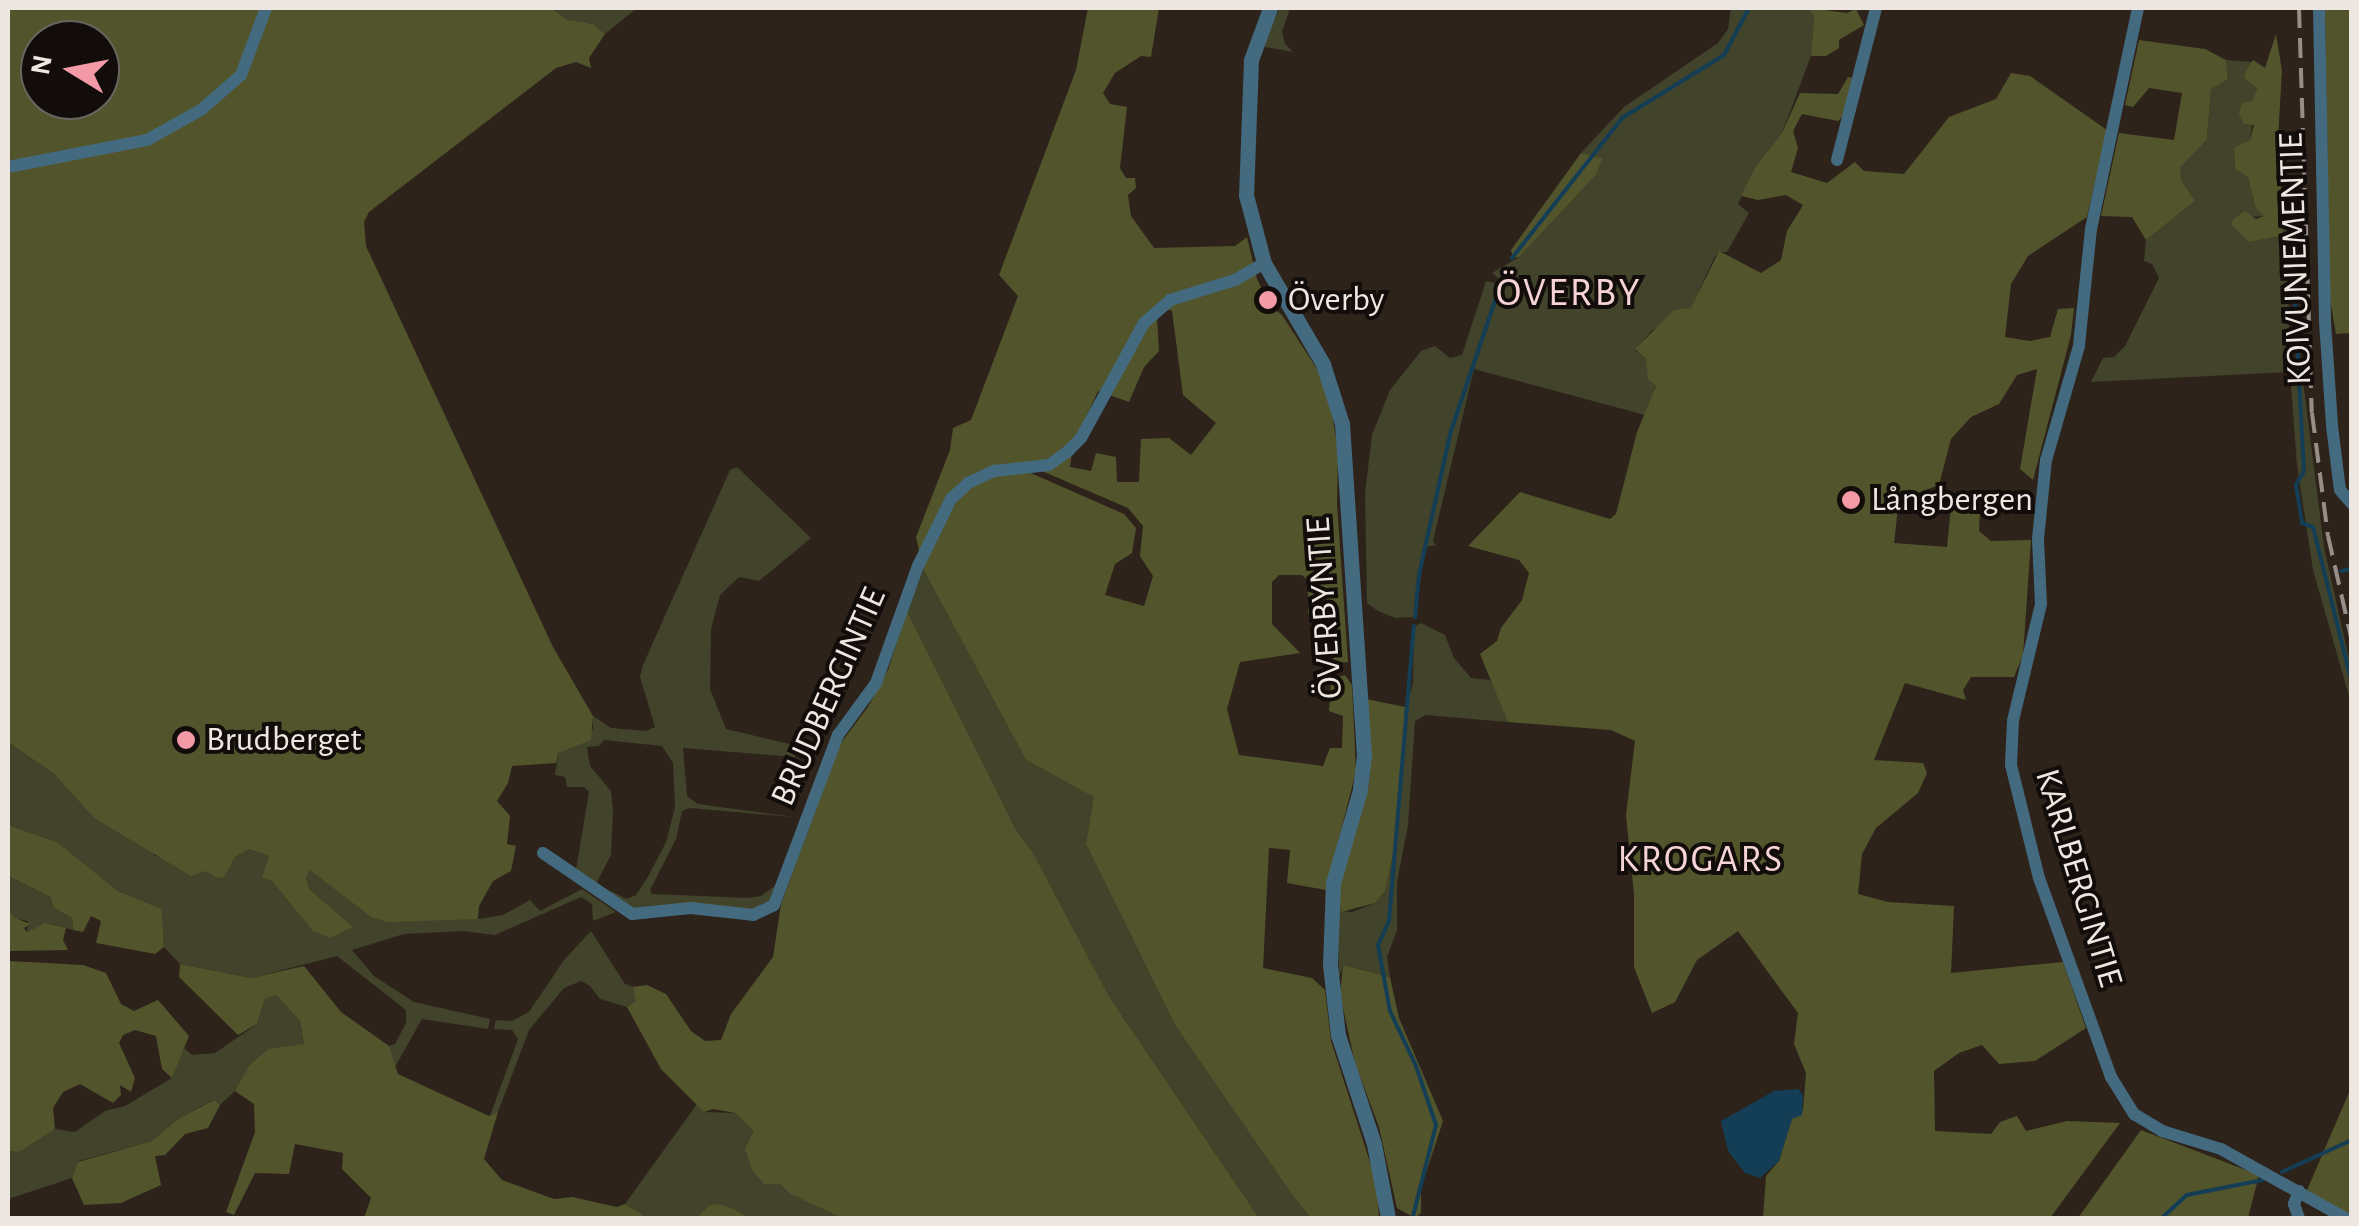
<!DOCTYPE html>
<html>
<head>
<meta charset="utf-8">
<style>
	body { margin:0 }
	#map { position:relative; width:2359px; height:1226px; overflow:hidden; background:#2d231b; font-family:"Alegreya Sans",sans-serif }
	div>[style] { position:absolute }
	[style*='--x'] { left:calc(var(--x)*1px); top:calc(var(--y)*1px); width:calc(var(--w)*1px); rotate:calc(var(--a)*1deg) }
	.green>* { inset:0; background:#41432a }
	.forest>* { inset:0; background:#52552b }
	.water>* { inset:0; background:#143e56 }
	.stream>* { height:4px; margin:-2px; padding:0 2px; transform-origin:2px; border-radius:2px; background:#143e56 }
	.minor>* { height:12px; margin:-6px; padding:0 6px; transform-origin:6px; border-radius:6px; background:#446a7f }
	.tertiary>* { height:15px; margin:-7.5px; padding:0 7.5px; transform-origin:7.5px; border-radius:7.5px; background:#446a7f }
	.rail>* { height:4px; margin-top:-2px; transform-origin:0; background:repeating-linear-gradient(90deg,#978e88 0 20px,transparent 0 30px) }
	.dots>* { width:28px; height:28px; translate:-50% -50%; box-sizing:border-box; border:5px solid #120d0a; border-radius:50% }
	span { translate:-50% -50%; white-space:nowrap; text-align:center; line-height:1.15; -webkit-text-stroke:8px #120d0a; paint-order:stroke }
	.street-label { font-size:35px; color:#ede6e1 }
	.poi-label { font-size:35px; color:#ede6e1 }
	.left { translate:0 -50%; text-align:left }
	.neighbourhood-label { font-size:38px; color:#f6d3d6; letter-spacing:2.5px }
	.quarter-label { font-size:40px; color:#f6d3d6; letter-spacing:2.5px }
	.frame { position:absolute; inset:0; border:10px solid #ede6e1; pointer-events:none }
	.north { position:absolute; left:20px; top:20px; width:100px; height:100px; box-sizing:border-box; background:#120d0a; border:2px solid #6a6460; border-radius:50%; rotate:280deg; font-size:28px; font-weight:700; line-height:40px; text-align:center; color:#ede6e1 }
	.north::after { content:''; display:block; margin:auto; width:35px; height:45px; background:#f49aa6; clip-path:polygon(50% 0,100% 100%,50% 72%,0 100%) }
</style>
</head>
<body>
<div id="map">
	<div class="green">
		<div style="clip-path:polygon(550px 8px,637px 8px,605px 34px,593px 24px,568px 20px)"></div>
		<div style="clip-path:polygon(1280px 8px,1290px 8px,1282px 32px,1285px 44px,1293px 52px,1260px 46px)"></div>
		<div style="clip-path:polygon(1731px 8px,1809px 8px,1814px 15px,1811px 56px,1782px 133px,1756px 166px,1738px 204px,1749px 213px,1727px 252px,1719px 252px,1714px 258px,1691px 309px,1651px 331px,1635px 350px,1646px 359px,1656px 385px,1645px 415px,1474px 369px,1433px 541px,1436px 545px,1425px 547px,1415px 617px,1395px 618px,1378px 611px,1367px 603px,1365px 493px,1372px 435px,1390px 390px,1421px 351px,1435px 346px,1450px 358px,1462px 355px,1486px 281px,1495px 283px,1498px 278px,1492px 273px,1519px 257px,1596px 175px,1603px 158px,1581px 153px,1624px 107px,1718px 43px,1728px 29px)"></div>
		<div style="clip-path:polygon(2226px 60px,2252px 62px,2246px 70px,2257px 87px,2250px 140px,2234px 147px,2235px 168px,2248px 177px,2265px 216px,2247px 217px,2249px 242px,2281px 236px,2285px 223px,2287px 227px,2290px 371px,2303px 381px,2324px 547px,2351px 668px,2351px 703px,2313px 570px,2297px 465px,2290px 372px,2091px 382px,2103px 358px,2114px 357px,2125px 346px,2159px 278px,2152px 264px,2144px 261px,2146px 240px,2195px 201px,2180px 180px,2180px 168px,2207px 138px,2211px 88px,2228px 79px)"></div>
		<div style="clip-path:polygon(evenodd,737px 467px,811px 538px,759px 581px,739px 577px,720px 595px,711px 629px,710px 689px,726px 729px,798px 746px,795px 757px,683px 748px,687px 796px,698px 804px,794px 817px,689px 808px,682px 811px,676px 839px,650px 890px,652px 894px,748px 898px,761px 896px,780px 882px,767px 905px,751px 910px,628px 910px,576px 870px,589px 792px,584px 787px,567px 787px,565px 777px,555px 775px,558px 753px,593px 729px,593px 716px,611px 728px,646px 731px,655px 727px,640px 677px,643px 665px,730px 470px,737px 467px,604px 740px,662px 746px,673px 763px,675px 807px,666px 842px,649px 875px,636px 895px,627px 899px,596px 884px,611px 855px,613px 809px,611px 791px,590px 766px,587px 747px,599px 746px,604px 740px)"></div>
		<div style="clip-path:polygon(923px 569px,1026px 760px,1095px 797px,1086px 844px,1175px 1025px,1311px 1218px,1259px 1218px,1110px 998px,1032px 851px,1017px 832px,907px 611px)"></div>
		<div style="clip-path:polygon(1421px 623px,1445px 635px,1454px 658px,1471px 678px,1490px 680px,1505px 704px,1508px 722px,1426px 715px,1415px 721px,1408px 825px,1397px 882px,1397px 930px,1387px 957px,1390px 977px,1343px 965px,1339px 978px,1338px 888px,1341px 911px,1352px 912px,1375px 903px,1385px 891px,1398px 833px,1400px 760px,1405px 707px,1413px 684px,1414px 626px)"></div>
		<div style="clip-path:polygon(8px 742px,54px 774px,94px 818px,144px 844px,155px 856px,235px 857px,249px 849px,269px 856px,271px 880px,312px 930px,352px 927px,309px 889px,306px 877px,310px 869px,371px 917px,478px 919px,503px 915px,530px 900px,540px 911px,582px 889px,616px 912px,593px 921px,592px 904px,581px 897px,495px 935px,463px 931px,404px 934px,352px 950px,374px 976px,414px 1002px,490px 1019px,488px 1029px,422px 1019px,395px 1067px,389px 1046px,395px 1044px,406px 1023px,406px 1010px,337px 956px,251px 978px,180px 964px,164px 947px,162px 909px,118px 891px,57px 842px,8px 825px)"></div>
		<div style="clip-path:polygon(8px 876px,50px 897px,54px 908px,72px 918px,73px 930px,46px 923px,27px 932px,28px 921px,12px 918px,8px 905px)"></div>
		<div style="clip-path:polygon(591px 931px,625px 984px,633px 987px,637px 1001px,627px 1007px,600px 999px,590px 986px,581px 981px,564px 988px,529px 1030px,498px 1112px,490px 1116px,518px 1039px,512px 1030px,494px 1029px,496px 1020px,512px 1021px,529px 1012px,564px 960px)"></div>
		<div style="clip-path:polygon(276px 995px,300px 1021px,304px 1045px,248px 1067px,235px 1091px,220px 1105px,213px 1100px,178px 1119px,152px 1141px,79px 1161px,72px 1178px,8px 1199px,8px 1151px,19px 1152px,55px 1129px,75px 1132px,105px 1111px,125px 1106px,172px 1078px,183px 1047px,192px 1055px,215px 1053px,257px 1024px,265px 999px)"></div>
		<div style="clip-path:polygon(697px 1104px,704px 1112px,735px 1113px,755px 1131px,780px 1184px,790px 1194px,842px 1218px,751px 1218px,732px 1208px,708px 1206px,696px 1218px,648px 1218px,625px 1204px)"></div>
	</div>
	<div class="forest">
		<div style="clip-path:polygon(evenodd,8px 8px,550px 8px,568px 20px,593px 24px,605px 34px,589px 58px,591px 68px,576px 62px,556px 68px,369px 212px,364px 222px,366px 246px,553px 647px,593px 716px,591px 740px,558px 753px,556px 763px,512px 766px,508px 783px,497px 801px,510px 816px,507px 844px,516px 846px,511px 871px,493px 881px,479px 906px,478px 919px,388px 922px,371px 917px,310px 870px,306px 877px,309px 889px,353px 927px,330px 938px,312px 930px,271px 880px,262px 878px,269px 856px,249px 849px,235px 857px,224px 877px,217px 878px,206px 871px,191px 876px,94px 818px,54px 774px,8px 742px,8px 8px,40px 40px,100px 40px,100px 100px,40px 100px,40px 40px)"></div>
		<div style="clip-path:polygon(evenodd,1088px 8px,1159px 8px,1151px 57px,1141px 56px,1115px 73px,1103px 93px,1110px 104px,1127px 107px,1120px 168px,1126px 178px,1135px 178px,1136px 188px,1128px 195px,1131px 216px,1154px 248px,1235px 246px,1247px 237px,1257px 279px,1270px 306px,1282px 315px,1317px 369px,1330px 401px,1338px 451px,1337px 504px,1348px 662px,1334px 664px,1329px 614px,1308px 614px,1308px 580px,1302px 575px,1279px 575px,1272px 582px,1272px 624px,1300px 653px,1240px 662px,1227px 709px,1239px 755px,1323px 766px,1330px 748px,1342px 748px,1343px 716px,1329px 711px,1331px 680px,1345px 675px,1352px 685px,1356px 771px,1326px 890px,1287px 883px,1290px 850px,1269px 848px,1263px 968px,1312px 978px,1325px 990px,1331px 1041px,1377px 1184px,1379px 1218px,1311px 1218px,1294px 1197px,1175px 1025px,1086px 844px,1094px 797px,1026px 760px,923px 569px,916px 537px,950px 450px,953px 428px,971px 420px,1018px 296px,999px 275px,1076px 70px,1088px 8px,1156px 304px,1172px 311px,1183px 395px,1216px 423px,1191px 455px,1169px 438px,1141px 439px,1139px 482px,1117px 482px,1116px 457px,1096px 453px,1091px 471px,1070px 467px,1072px 452px,1042px 471px,1128px 508px,1143px 526px,1140px 556px,1153px 576px,1144px 606px,1105px 595px,1115px 564px,1132px 553px,1136px 528px,1124px 514px,1026px 471px,1067px 447px,1078px 434px,1098px 391px,1129px 402px,1144px 367px,1159px 351px,1156px 304px)"></div>
		<div style="clip-path:polygon(1809px 8px,1847px 13px,1856px 9px,1864px 25px,1839px 40px,1839px 48px,1826px 56px,1811px 56px,1814px 16px)"></div>
		<div style="clip-path:polygon(2325px 8px,2351px 8px,2351px 333px,2336px 334px,2330px 299px)"></div>
		<div style="clip-path:polygon(2276px 34px,2282px 71px,2277px 155px,2285px 223px,2281px 236px,2249px 242px,2231px 224px,2234px 219px,2245px 211px,2256px 219px,2264px 216px,2256px 208px,2248px 177px,2235px 169px,2234px 147px,2250px 140px,2254px 125px,2244px 124px,2239px 114px,2242px 103px,2253px 101px,2257px 88px,2244px 78px,2246px 70px,2253px 60px,2265px 68px)"></div>
		<div style="clip-path:polygon(2139px 40px,2205px 49px,2226px 60px,2228px 79px,2211px 89px,2207px 139px,2180px 168px,2181px 180px,2195px 201px,2146px 240px,2132px 217px,2101px 216px,2119px 133px,2174px 140px,2182px 93px,2149px 88px,2133px 107px,2125px 105px)"></div>
		<div style="clip-path:polygon(2011px 73px,2030px 76px,2107px 130px,2087px 217px,2028px 256px,2011px 284px,2005px 337px,2030px 341px,2050px 337px,2058px 309px,2074px 308px,2071px 335px,2033px 480px,2020px 469px,2037px 369px,2017px 375px,1999px 404px,1971px 417px,1951px 439px,1939px 485px,1912px 495px,1898px 508px,1894px 543px,1947px 547px,1951px 506px,1963px 503px,1975px 505px,1980px 512px,1979px 531px,1991px 541px,2031px 540px,2023px 655px,2014px 677px,1971px 677px,1963px 690px,1966px 700px,1905px 683px,1874px 760px,1923px 763px,1927px 773px,1918px 793px,1876px 828px,1862px 854px,1858px 894px,1888px 902px,1954px 906px,1951px 973px,2063px 962px,2086px 1028px,2035px 1061px,1999px 1064px,1982px 1045px,1959px 1053px,1934px 1071px,1935px 1131px,1991px 1134px,2000px 1122px,2017px 1116px,2026px 1131px,2067px 1121px,2120px 1123px,2050px 1218px,1763px 1218px,1766px 1176px,1779px 1161px,1792px 1118px,1803px 1110px,1806px 1073px,1794px 1044px,1798px 1013px,1738px 931px,1697px 960px,1675px 1002px,1652px 1013px,1634px 967px,1634px 894px,1626px 815px,1635px 741px,1611px 730px,1508px 722px,1480px 654px,1497px 641px,1501px 628px,1522px 600px,1529px 573px,1519px 560px,1468px 546px,1520px 492px,1610px 519px,1616px 514px,1637px 432px,1656px 386px,1648px 379px,1646px 359px,1635px 349px,1674px 310px,1691px 308px,1719px 251px,1761px 273px,1781px 260px,1787px 231px,1803px 205px,1786px 195px,1758px 200px,1741px 196px,1756px 166px,1782px 133px,1800px 93px,1838px 94px,1848px 77px,1853px 78px,1845px 114px,1838px 121px,1802px 114px,1793px 131px,1798px 148px,1791px 172px,1827px 183px,1855px 162px,1864px 171px,1904px 174px,1949px 117px,1996px 99px)"></div>
		<div style="clip-path:polygon(1581px 153px,1603px 158px,1596px 175px,1519px 257px,1513px 258px,1511px 250px)"></div>
		<div style="clip-path:polygon(907px 611px,1017px 832px,1032px 851px,1110px 998px,1259px 1218px,842px 1218px,790px 1194px,780px 1184px,764px 1184px,752px 1170px,745px 1149px,754px 1131px,735px 1113px,713px 1109px,704px 1112px,661px 1069px,627px 1007px,636px 1001px,633px 987px,647px 985px,666px 994px,691px 1031px,705px 1041px,721px 1040px,731px 1014px,773px 957px,781px 904px,840px 744px,868px 707px,888px 670px)"></div>
		<div style="clip-path:polygon(1366px 699px,1405px 707px,1398px 833px,1385px 891px,1375px 903px,1341px 912px,1338px 888px,1369px 783px,1371px 743px)"></div>
		<div style="clip-path:polygon(8px 825px,57px 842px,118px 891px,162px 909px,164px 947px,155px 954px,96px 943px,101px 921px,91px 916px,83px 932px,73px 930px,72px 918px,54px 908px,50px 897px,8px 876px)"></div>
		<div style="clip-path:polygon(8px 905px,13px 917px,30px 924px,24px 928px,27px 932px,45px 923px,66px 928px,63px 940px,68px 950px,8px 951px)"></div>
		<div style="clip-path:polygon(8px 961px,83px 965px,106px 973px,121px 1004px,134px 1011px,158px 1000px,189px 1036px,172px 1078px,162px 1069px,156px 1036px,135px 1030px,123px 1035px,119px 1043px,135px 1078px,131px 1092px,120px 1085px,121px 1095px,113px 1103px,80px 1084px,63px 1092px,53px 1108px,55px 1129px,19px 1152px,8px 1151px)"></div>
		<div style="clip-path:polygon(180px 964px,251px 978px,304px 966px,341px 1012px,389px 1046px,398px 1074px,489px 1116px,498px 1112px,484px 1159px,502px 1180px,554px 1199px,572px 1197px,617px 1207px,625px 1204px,648px 1218px,364px 1218px,371px 1198px,342px 1169px,343px 1153px,295px 1144px,289px 1174px,255px 1173px,234px 1215px,226px 1212px,255px 1132px,254px 1104px,235px 1091px,248px 1067px,268px 1049px,304px 1044px,300px 1021px,276px 995px,265px 999px,257px 1024px,238px 1035px,179px 977px)"></div>
		<div style="clip-path:polygon(1343px 965px,1390px 977px,1399px 1018px,1443px 1121px,1421px 1188px,1421px 1213px,1415px 1218px,1397px 1208px,1379px 1127px,1355px 1063px,1340px 994px)"></div>
		<div style="clip-path:polygon(2351px 1088px,2351px 1216px,2307px 1190px)"></div>
		<div style="clip-path:polygon(214px 1100px,220px 1105px,208px 1128px,185px 1134px,165px 1155px,155px 1156px,161px 1185px,121px 1203px,84px 1205px,72px 1178px,78px 1162px,152px 1141px,178px 1119px)"></div>
		<div style="clip-path:polygon(2141px 1130px,2259px 1175px,2248px 1218px,2078px 1218px)"></div>
		<div style="clip-path:polygon(718px 1204px,732px 1208px,751px 1218px,696px 1218px,708px 1206px)"></div>
	</div>
	<div class="water">
		<div style="clip-path:polygon(1798px 1089px,1803px 1095px,1802px 1115px,1792px 1119px,1779px 1161px,1760px 1178px,1745px 1173px,1728px 1151px,1721px 1121px,1774px 1091px)"></div>
	</div>
	<div class="stream">
		<div style="--x:2292;--y:243;--w:228;--a:87"></div>
		<div style="--x:2304;--y:471;--w:16;--a:120"></div>
		<div style="--x:2296;--y:485;--w:38;--a:81"></div>
		<div style="--x:2302;--y:523;--w:12;--a:20"></div>
		<div style="--x:2313;--y:527;--w:162;--a:76"></div>
		<div style="--x:1512;--y:258;--w:178;--a:-51.8"></div>
		<div style="--x:1622;--y:118;--w:120;--a:-31.7"></div>
		<div style="--x:1724;--y:55;--w:53;--a:-62"></div>
		<div style="--x:2341;--y:571;--w:11;--a:-10"></div>
		<div style="--x:1415;--y:617;--w:42;--a:-84.6"></div>
		<div style="--x:1419;--y:575;--w:148;--a:-77.5"></div>
		<div style="--x:1451;--y:431;--w:166;--a:-71.3"></div>
		<div style="--x:2282;--y:1172;--w:77;--a:-24.6"></div>
		<div style="--x:1413;--y:1216;--w:94;--a:-75.8"></div>
		<div style="--x:1436;--y:1125;--w:62;--a:-108.7"></div>
		<div style="--x:1416;--y:1066;--w:61;--a:-115.3"></div>
		<div style="--x:1390;--y:1011;--w:67;--a:-100.3"></div>
		<div style="--x:1378;--y:945;--w:26;--a:-65"></div>
		<div style="--x:1389;--y:921;--w:296;--a:-85.2"></div>
		<div style="--x:2162;--y:1218;--w:34;--a:-43"></div>
		<div style="--x:2187;--y:1195;--w:77;--a:-11.2"></div>
	</div>
	<div class="minor">
		<div style="--x:2138;--y:8;--w:226;--a:102"></div>
		<div style="--x:2091;--y:229;--w:118;--a:95.9"></div>
		<div style="--x:2079;--y:346;--w:119;--a:106.1"></div>
		<div style="--x:2046;--y:460;--w:79;--a:95.8"></div>
		<div style="--x:2038;--y:539;--w:65;--a:87.4"></div>
		<div style="--x:2041;--y:604;--w:120;--a:103.5"></div>
		<div style="--x:2013;--y:721;--w:44;--a:92.6"></div>
		<div style="--x:2011;--y:765;--w:116;--a:76.1"></div>
		<div style="--x:2039;--y:878;--w:212;--a:70.1"></div>
		<div style="--x:2111;--y:1077;--w:44;--a:58.1"></div>
		<div style="--x:2134;--y:1114;--w:33;--a:31"></div>
		<div style="--x:2162;--y:1131;--w:62;--a:17"></div>
		<div style="--x:2221;--y:1149;--w:142;--a:29.1"></div>
		<div style="--x:2319;--y:8;--w:314;--a:88.9"></div>
		<div style="--x:2325;--y:322;--w:104;--a:86.1"></div>
		<div style="--x:2332;--y:426;--w:64;--a:82.9"></div>
		<div style="--x:2340;--y:490;--w:18;--a:49"></div>
		<div style="--x:1837;--y:160;--w:157;--a:-75.6"></div>
		<div style="--x:8;--y:167;--w:142;--a:-11"></div>
		<div style="--x:147;--y:140;--w:62;--a:-29.1"></div>
		<div style="--x:201;--y:110;--w:53;--a:-41.2"></div>
		<div style="--x:241;--y:75;--w:72;--a:-69.5"></div>
		<div style="--x:543;--y:853;--w:108;--a:34.4"></div>
		<div style="--x:632;--y:914;--w:59;--a:-5.8"></div>
		<div style="--x:691;--y:908;--w:62;--a:6.4"></div>
		<div style="--x:753;--y:915;--w:23;--a:-25"></div>
		<div style="--x:774;--y:905;--w:182;--a:-69.4"></div>
		<div style="--x:838;--y:735;--w:64;--a:-53.8"></div>
		<div style="--x:876;--y:683;--w:124;--a:-70.3"></div>
		<div style="--x:918;--y:566;--w:75;--a:-63.8"></div>
		<div style="--x:951;--y:499;--w:23;--a:-43"></div>
		<div style="--x:968;--y:483;--w:29;--a:-25"></div>
		<div style="--x:994;--y:471;--w:55;--a:-6.2"></div>
		<div style="--x:1049;--y:465;--w:24;--a:-36"></div>
		<div style="--x:1068;--y:451;--w:18;--a:-45"></div>
		<div style="--x:1081;--y:438;--w:131;--a:-61.3"></div>
		<div style="--x:1144;--y:323;--w:35;--a:-41"></div>
		<div style="--x:1170;--y:300;--w:68;--a:-17.1"></div>
		<div style="--x:1235;--y:280;--w:34;--a:-30"></div>
		<div style="--x:2299;--y:1218;--w:15;--a:-110"></div>
		<div style="--x:2294;--y:1204;--w:14;--a:-69"></div>
	</div>
	<div class="tertiary">
		<div style="--x:1270;--y:8;--w:55;--a:110.1"></div>
		<div style="--x:1251;--y:60;--w:135;--a:92.1"></div>
		<div style="--x:1246;--y:195;--w:70;--a:75.2"></div>
		<div style="--x:1264;--y:263;--w:117;--a:59.7"></div>
		<div style="--x:1323;--y:364;--w:63;--a:72.4"></div>
		<div style="--x:1342;--y:424;--w:333;--a:86.2"></div>
		<div style="--x:1364;--y:756;--w:34;--a:97"></div>
		<div style="--x:1360;--y:790;--w:97;--a:106.2"></div>
		<div style="--x:1333;--y:883;--w:82;--a:92.1"></div>
		<div style="--x:1330;--y:965;--w:70;--a:83.5"></div>
		<div style="--x:1338;--y:1035;--w:115;--a:71.7"></div>
		<div style="--x:1374;--y:1144;--w:75;--a:79.3"></div>
	</div>
	<div class="rail">
		<div style="--x:2299;--y:8;--w:405;--a:88.2"></div>
		<div style="--x:2312;--y:413;--w:124;--a:82.6"></div>
		<div style="--x:2328;--y:536;--w:109;--a:77.2"></div>
	</div>
	<div class="dots">
		<div style="left:1268px;top:300px;background:#f49aa6"></div>
		<div style="left:1851px;top:500px;background:#f49aa6"></div>
		<div style="left:186px;top:740px;background:#f49aa6"></div>
	</div>
	<div class="street-label">
		<span style="left:2296px;top:259px;rotate:-92deg">KOIVUNIEMENTIE</span>
		<span style="left:1325px;top:608px;rotate:-94deg">ÖVERBYNTIE</span>
		<span style="left:829px;top:697px;rotate:-66deg">BRUDBERGINTIE</span>
		<span style="left:2078px;top:878px;rotate:73deg">KARLBERGINTIE</span>
	</div>
	<div class="poi-label">
		<span class="left" style="left:1288px;top:300px">Överby</span>
		<span class="left" style="left:1871px;top:500px">Långbergen</span>
		<span class="left" style="left:206px;top:740px">Brudberget</span>
	</div>
	<div class="neighbourhood-label">
		<span style="left:1701px;top:861px">KROGARS</span>
	</div>
	<div class="quarter-label">
		<span style="left:1569px;top:293px">ÖVERBY</span>
	</div>
	<div class="frame"></div>
	<div class="north">N</div>
</div>
</body>
</html>
